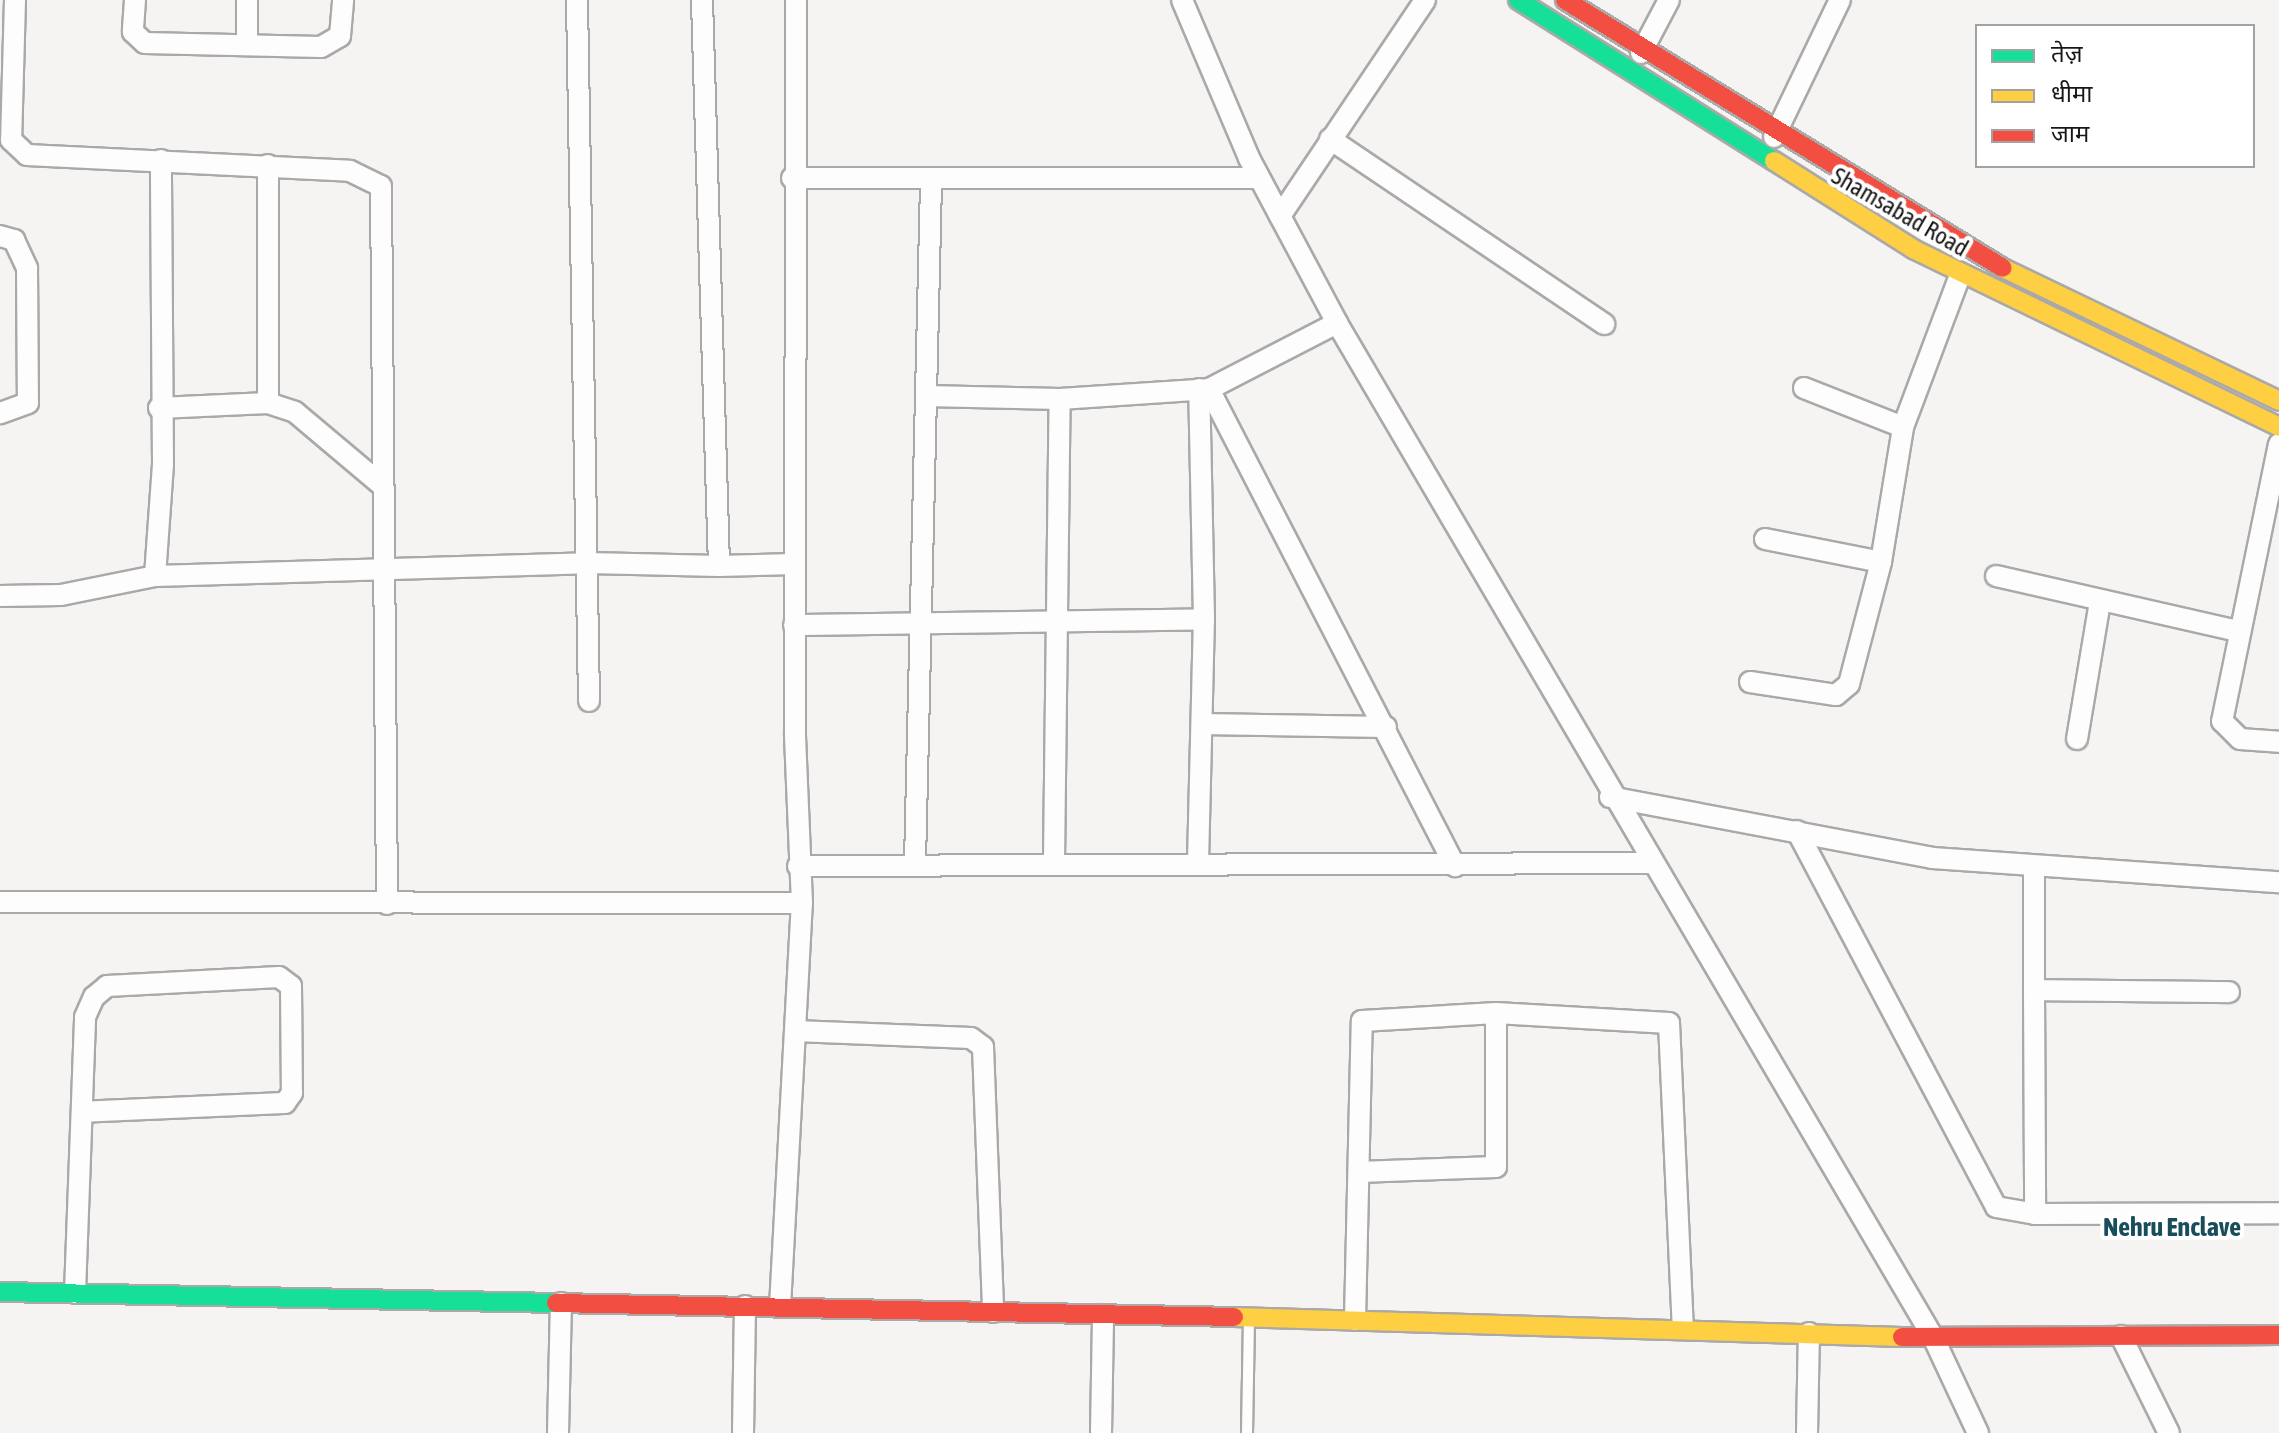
<!DOCTYPE html>
<html>
<head>
<meta charset="utf-8">
<style>
	body { margin:0 }
	#map { position:relative; width:2279px; height:1433px; overflow:hidden; background:#f6f4f3; font-family:"Asap Condensed","Noto Sans Devanagari",sans-serif }
	div>[style] { position:absolute }
	[style*='--x'] { left:calc(var(--x)*1px); top:calc(var(--y)*1px); width:calc(var(--w)*1px); rotate:calc(var(--a)*1deg) }
	.roads { filter:drop-shadow(2px 0 #aba9a8) drop-shadow(-2px 0 #aba9a8) drop-shadow(0 2px #aba9a8) drop-shadow(0 -2px #aba9a8) }
	.lane>* { height:10px; margin:-5px; padding:0 5px; transform-origin:5px; border-radius:5px; background:#fefdfd }
	.street>* { height:20px; margin:-10px; padding:0 10px; transform-origin:10px; border-radius:10px; background:#fefdfd }
	.fast>* { height:18px; margin:-9px; padding:0 9px; transform-origin:9px; border-radius:9px; background:#16e098 }
	.slow>* { height:18px; margin:-9px; padding:0 9px; transform-origin:9px; border-radius:9px; background:#ffcf43 }
	.jam>* { height:18px; margin:-9px; padding:0 9px; transform-origin:9px; border-radius:9px; background:#f24e42 }
	span { translate:-50% -50%; white-space:nowrap; text-align:center; line-height:1.15; -webkit-text-stroke:8px #fff; paint-order:stroke }
	.street-label { font-size:24px; color:#181716 }
	.neighbourhood-label { font-size:26px; color:#184d5c; font-weight:700 }
	.legend { position:absolute; left:1975px; top:24px; width:280px; height:144px; box-sizing:border-box; background:#fff; border:2px solid #a3a2a2; margin:0; padding:10px 14px; list-style:none; font-size:24px; color:#181716 }
	.legend li { display:flex; align-items:center; gap:16px; height:40px }
	.legend b { width:40px; border:2px solid #a3a2a2 }
</style>
</head>
<body>
<div id="map">
	<div class="roads">
		<div class="lane">
			<div style="--x:1247;--y:1433;--w:113;--a:-89"></div>
		</div>
		<div class="street">
			<div style="--x:15;--y:0;--w:140;--a:91.6"></div>
			<div style="--x:11;--y:140;--w:22;--a:43"></div>
			<div style="--x:27;--y:155;--w:323;--a:2.8"></div>
			<div style="--x:350;--y:171;--w:34;--a:26"></div>
			<div style="--x:381;--y:186;--w:718;--a:89.52"></div>
			<div style="--x:135;--y:0;--w:32;--a:94"></div>
			<div style="--x:133;--y:32;--w:16;--a:43"></div>
			<div style="--x:145;--y:43;--w:176;--a:1.3"></div>
			<div style="--x:321;--y:47;--w:22;--a:-30"></div>
			<div style="--x:340;--y:36;--w:36;--a:-85"></div>
			<div style="--x:247;--y:0;--w:44;--a:90"></div>
			<div style="--x:577;--y:0;--w:701;--a:89.02"></div>
			<div style="--x:702;--y:0;--w:566;--a:88.28"></div>
			<div style="--x:719;--y:566;--w:75;--a:-1.5"></div>
			<div style="--x:1182;--y:0;--w:172;--a:67"></div>
			<div style="--x:1249;--y:158;--w:187;--a:61.9"></div>
			<div style="--x:1337;--y:323;--w:1178;--a:59.56"></div>
			<div style="--x:1934;--y:1339;--w:104;--a:64.9"></div>
			<div style="--x:1641;--y:53;--w:60;--a:-62.2"></div>
			<div style="--x:1774;--y:137;--w:152;--a:-64.3"></div>
			<div style="--x:1330;--y:139;--w:331;--a:34"></div>
			<div style="--x:268;--y:165;--w:238;--a:90"></div>
			<div style="--x:792;--y:178;--w:467;--a:0"></div>
			<div style="--x:1280;--y:216;--w:260;--a:-56.1"></div>
			<div style="--x:0;--y:236;--w:15;--a:16"></div>
			<div style="--x:14;--y:240;--w:31;--a:65"></div>
			<div style="--x:27;--y:268;--w:135;--a:89.6"></div>
			<div style="--x:28;--y:403;--w:30;--a:160"></div>
			<div style="--x:1804;--y:388;--w:106;--a:21.5"></div>
			<div style="--x:1209;--y:389;--w:537;--a:62.72"></div>
			<div style="--x:926;--y:396;--w:134;--a:1.3"></div>
			<div style="--x:1060;--y:399;--w:149;--a:-3.8"></div>
			<div style="--x:1209;--y:389;--w:144;--a:-27.3"></div>
			<div style="--x:159;--y:408;--w:109;--a:-2.6"></div>
			<div style="--x:268;--y:403;--w:28;--a:18"></div>
			<div style="--x:295;--y:412;--w:115;--a:40.1"></div>
			<div style="--x:2279;--y:444;--w:283;--a:101.6"></div>
			<div style="--x:2222;--y:721;--w:25;--a:45"></div>
			<div style="--x:2240;--y:739;--w:39;--a:4"></div>
			<div style="--x:1765;--y:539;--w:118;--a:11.2"></div>
			<div style="--x:155;--y:576;--w:112;--a:-85.9"></div>
			<div style="--x:163;--y:464;--w:304;--a:-90.4"></div>
			<div style="--x:1996;--y:576;--w:248;--a:12.8"></div>
			<div style="--x:0;--y:596;--w:61;--a:-0.9"></div>
			<div style="--x:61;--y:595;--w:96;--a:-11.4"></div>
			<div style="--x:155;--y:576;--w:432;--a:-1.7"></div>
			<div style="--x:587;--y:563;--w:132;--a:1.3"></div>
			<div style="--x:794;--y:625;--w:410;--a:-0.8"></div>
			<div style="--x:1750;--y:682;--w:87;--a:8.6"></div>
			<div style="--x:1836;--y:695;--w:17;--a:-40"></div>
			<div style="--x:1849;--y:684;--w:126;--a:-75.3"></div>
			<div style="--x:1881;--y:562;--w:137;--a:-80.7"></div>
			<div style="--x:1903;--y:427;--w:162;--a:-69.4"></div>
			<div style="--x:1202;--y:724;--w:184;--a:0.9"></div>
			<div style="--x:2077;--y:739;--w:140;--a:-80.5"></div>
			<div style="--x:1610;--y:797;--w:328;--a:10.7"></div>
			<div style="--x:1932;--y:858;--w:348;--a:4"></div>
			<div style="--x:1797;--y:831;--w:425;--a:62.1"></div>
			<div style="--x:1996;--y:1207;--w:40;--a:10"></div>
			<div style="--x:2035;--y:1214;--w:244;--a:-0.2"></div>
			<div style="--x:1054;--y:860;--w:461;--a:-89.3"></div>
			<div style="--x:915;--y:862;--w:679;--a:-88.65"></div>
			<div style="--x:1198;--y:862;--w:243;--a:-88.6"></div>
			<div style="--x:1204;--y:619;--w:230;--a:-91.2"></div>
			<div style="--x:798;--y:866;--w:853;--a:-0.2"></div>
			<div style="--x:2034;--y:866;--w:124;--a:90"></div>
			<div style="--x:2034;--y:990;--w:195;--a:0.6"></div>
			<div style="--x:0;--y:902;--w:802;--a:0.07"></div>
			<div style="--x:2034;--y:990;--w:224;--a:89.7"></div>
			<div style="--x:795;--y:1031;--w:176;--a:2.3"></div>
			<div style="--x:971;--y:1038;--w:15;--a:37"></div>
			<div style="--x:983;--y:1047;--w:265;--a:87.8"></div>
			<div style="--x:1359;--y:1172;--w:137;--a:-2.1"></div>
			<div style="--x:1496;--y:1167;--w:154;--a:-90"></div>
			<div style="--x:75;--y:1293;--w:276;--a:-87.9"></div>
			<div style="--x:85;--y:1017;--w:22;--a:-66"></div>
			<div style="--x:94;--y:997;--w:17;--a:-40"></div>
			<div style="--x:107;--y:986;--w:172;--a:-3"></div>
			<div style="--x:279;--y:977;--w:15;--a:37"></div>
			<div style="--x:291;--y:986;--w:107;--a:89.5"></div>
			<div style="--x:292;--y:1093;--w:12;--a:125"></div>
			<div style="--x:285;--y:1103;--w:203;--a:177.5"></div>
			<div style="--x:780;--y:1307;--w:405;--a:-86.9"></div>
			<div style="--x:802;--y:903;--w:170;--a:-92.4"></div>
			<div style="--x:795;--y:733;--w:733;--a:-89.92"></div>
			<div style="--x:1355;--y:1320;--w:299;--a:-88.7"></div>
			<div style="--x:1362;--y:1021;--w:134;--a:-3.4"></div>
			<div style="--x:1496;--y:1013;--w:173;--a:3.3"></div>
			<div style="--x:1669;--y:1023;--w:303;--a:87.4"></div>
			<div style="--x:2121;--y:1336;--w:108;--a:63.7"></div>
			<div style="--x:558;--y:1433;--w:130;--a:-88.7"></div>
			<div style="--x:743;--y:1433;--w:127;--a:-89.1"></div>
			<div style="--x:1101;--y:1433;--w:118;--a:-89"></div>
			<div style="--x:1807;--y:1433;--w:100;--a:-88.9"></div>
		</div>
		<div class="fast">
			<div style="--x:1518;--y:0;--w:302;--a:32.2"></div>
			<div style="--x:0;--y:1292;--w:556;--a:1.13"></div>
		</div>
		<div class="slow">
			<div style="--x:1774;--y:161;--w:165;--a:32.3"></div>
			<div style="--x:1913;--y:249;--w:407;--a:25.9"></div>
			<div style="--x:2003;--y:268;--w:306;--a:25.7"></div>
			<div style="--x:1234;--y:1317;--w:668;--a:1.71"></div>
		</div>
		<div class="jam">
			<div style="--x:1565;--y:0;--w:513;--a:31.46"></div>
			<div style="--x:556;--y:1303;--w:678;--a:1.18"></div>
			<div style="--x:1902;--y:1337;--w:377;--a:-0.3"></div>
		</div>
	</div>
	<div class="street-label">
		<span style="left:1900px;top:212px;rotate:30deg">Shamsabad Road</span>
	</div>
	<div class="neighbourhood-label">
		<span style="left:2172px;top:1228px">Nehru Enclave</span>
	</div>
	<ul class="legend">
	<li><b style="height:10px;background:#16e098"></b>तेज़</li>
	<li><b style="height:10px;background:#ffcf43"></b>धीमा</li>
	<li><b style="height:10px;background:#f24e42"></b>जाम</li>
	</ul>
</div>
</body>
</html>
